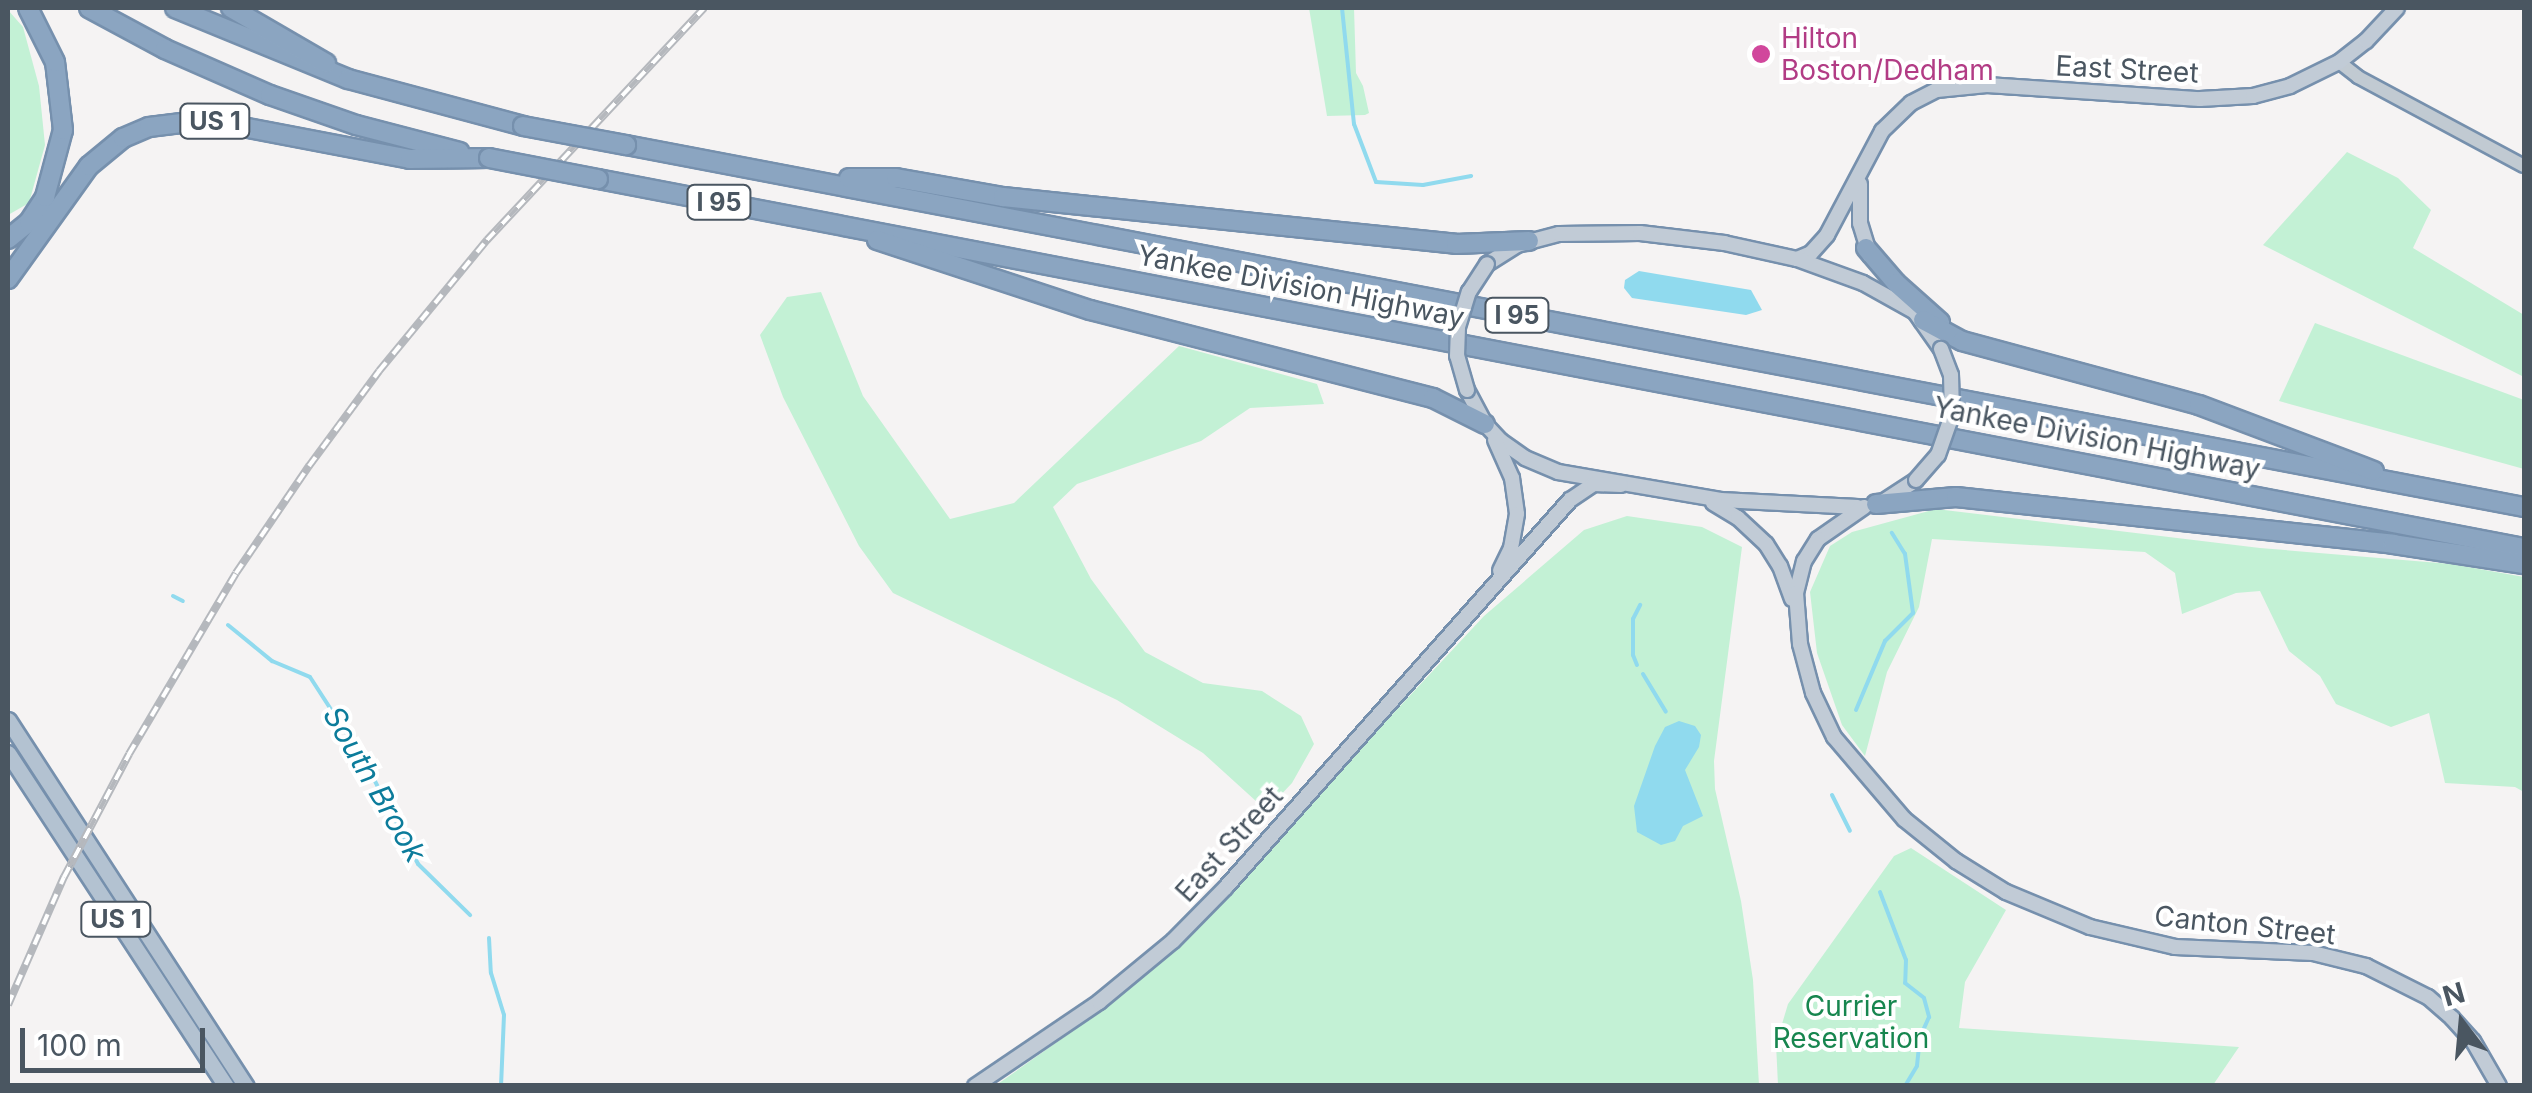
<!DOCTYPE html>
<html>
<head>
<meta charset="utf-8">
<style>
	body { margin:0 }
	#map { position:relative; width:2532px; height:1093px; overflow:hidden; background:#f5f3f3; font-family:Inter,sans-serif }
	div>[style] { position:absolute }
	[style*='--x'] { left:calc(var(--x)*1px); top:calc(var(--y)*1px); width:calc(var(--w)*1px); rotate:calc(var(--a)*1deg) }
	.green>* { inset:0; background:#c3f1d5 }
	.water>* { inset:0; background:#90daee }
	.stream>* { height:4px; margin:-2px; padding:0 2px; transform-origin:2px; border-radius:2px; background:#90daee }
	.roads { filter:drop-shadow(2px 0 #7690ad) drop-shadow(-2px 0 #7690ad) drop-shadow(0 2px #7690ad) drop-shadow(0 -2px #7690ad) }
	.tertiary>* { height:12px; margin:-6px; padding:0 6px; transform-origin:6px; border-radius:6px; background:#c1cad2 }
	.secondary>* { height:14px; margin:-7px; padding:0 7px; transform-origin:7px; border-radius:7px; background:#c1cbd6 }
	.primary>* { height:15px; margin:-7.5px; padding:0 7.5px; transform-origin:7.5px; border-radius:7.5px; background:#b3c2d1 }
	.motorway>* { height:18px; margin:-9px; padding:0 9px; transform-origin:9px; border-radius:9px; background:#8ba5c1 }
	.rail>* { height:8px; margin-top:-4px; transform-origin:0; background:repeating-linear-gradient(90deg,#fff 0 11px,#b5b8bd 0 22px); box-sizing:border-box; border-block:2px solid #b5b8bd }
	.bridges { filter:drop-shadow(2px 0 #7690ad) drop-shadow(-2px 0 #7690ad) drop-shadow(0 2px #7690ad) drop-shadow(0 -2px #7690ad) }
	.secondary-bridge>* { height:14px; margin:-7px; padding:0 7px; transform-origin:7px; border-radius:7px; background:#c1cbd6 }
	.motorway-bridge>* { height:18px; margin:-9px; padding:0 9px; transform-origin:9px; border-radius:9px; background:#8ba5c1 }
	.dots>* { width:28px; height:28px; translate:-50% -50%; box-sizing:border-box; border:5px solid #fff; border-radius:50% }
	span { translate:-50% -50%; white-space:nowrap; text-align:center; line-height:1.15; -webkit-text-stroke:8px #fff; paint-order:stroke }
	.shield-label span { padding:2px 8px; background:#fff; border:2px solid; border-radius:8px; -webkit-text-stroke-width:0 }
	.shield-label { font-size:25px; color:#4a5661; font-weight:700 }
	.hotel-label { font-size:28px; color:#b23c85 }
	.left { translate:0 -50%; text-align:left }
	.street-label { font-size:28px; color:#4a5661 }
	.park-label { font-size:28px; color:#17864f }
	.water-label { font-size:30px; color:#0c7c9b; font-style:italic }
	.frame { position:absolute; inset:0; border:10px solid #4a5661; pointer-events:none }
	.north { position:absolute; left:2412px; top:973px; width:100px; height:100px; -webkit-text-stroke:8px #fff; paint-order:stroke; rotate:344deg; font-size:28px; font-weight:700; line-height:40px; text-align:center; color:#4a5661 }
	.north::after { content:''; display:block; margin:auto; width:35px; height:45px; background:#4a5661; clip-path:polygon(50% 0,100% 100%,50% 72%,0 100%) }
	.scale { position:absolute; left:20px; top:1028px; width:185px; height:45px; box-sizing:border-box; border:5px solid #4a5661; border-top:0; padding-left:12px; font-size:30px; line-height:35px; white-space:nowrap; color:#4a5661; -webkit-text-stroke:8px #fff; paint-order:stroke }
</style>
</head>
<body>
<div id="map">
	<div class="green">
		<div style="clip-path:polygon(1309px 8px,1354px 8px,1356px 73px,1363px 86px,1369px 113px,1365px 115px,1327px 116px)"></div>
		<div style="clip-path:polygon(8px 10px,23px 27px,39px 86px,45px 145px,29px 203px,8px 215px)"></div>
		<div style="clip-path:polygon(2347px 152px,2398px 178px,2431px 210px,2413px 248px,2524px 315px,2524px 377px,2263px 245px)"></div>
		<div style="clip-path:polygon(821px 292px,863px 396px,950px 519px,1014px 503px,1179px 346px,1317px 384px,1324px 404px,1250px 408px,1201px 441px,1077px 484px,1053px 507px,1091px 579px,1145px 652px,1203px 683px,1262px 691px,1301px 716px,1314px 744px,1292px 783px,1275px 801px,1257px 802px,1203px 753px,1117px 700px,893px 593px,859px 546px,783px 397px,760px 335px,787px 297px)"></div>
		<div style="clip-path:polygon(2315px 323px,2524px 400px,2524px 469px,2279px 401px)"></div>
		<div style="clip-path:polygon(1936px 509px,2260px 548px,2451px 564px,2524px 577px,2524px 792px,2515px 787px,2445px 783px,2429px 713px,2391px 727px,2336px 704px,2320px 676px,2289px 651px,2260px 591px,2236px 593px,2182px 614px,2175px 573px,2145px 552px,1932px 539px,1919px 607px,1887px 672px,1865px 756px,1842px 725px,1817px 653px,1810px 592px,1830px 546px,1852px 532px)"></div>
		<div style="clip-path:polygon(1627px 516px,1702px 527px,1742px 547px,1714px 761px,1715px 789px,1741px 901px,1753px 980px,1759px 1085px,995px 1086px,1074px 1030px,1185px 937px,1484px 616px,1584px 530px)"></div>
		<div style="clip-path:polygon(1911px 848px,2006px 910px,1965px 982px,1959px 1028px,2239px 1047px,2213px 1085px,1778px 1085px,1776px 1044px,1788px 1004px,1894px 856px)"></div>
	</div>
	<div class="water">
		<div style="clip-path:polygon(1639px 271px,1751px 290px,1762px 310px,1746px 315px,1632px 298px,1624px 288px,1625px 280px)"></div>
		<div style="clip-path:polygon(1679px 721px,1695px 726px,1701px 735px,1699px 747px,1685px 770px,1703px 816px,1683px 826px,1675px 841px,1661px 845px,1637px 832px,1634px 806px,1655px 746px,1665px 727px)"></div>
	</div>
	<div class="stream">
		<div style="--x:1342;--y:8;--w:117;--a:84.1"></div>
		<div style="--x:1354;--y:124;--w:62;--a:69.2"></div>
		<div style="--x:1376;--y:182;--w:47;--a:3.7"></div>
		<div style="--x:1423;--y:185;--w:49;--a:-10.6"></div>
		<div style="--x:173;--y:596;--w:11;--a:27"></div>
		<div style="--x:228;--y:625;--w:57;--a:39.3"></div>
		<div style="--x:272;--y:661;--w:41;--a:22.8"></div>
		<div style="--x:310;--y:677;--w:101;--a:57.1"></div>
		<div style="--x:365;--y:762;--w:115;--a:62.5"></div>
		<div style="--x:418;--y:864;--w:73;--a:44.4"></div>
		<div style="--x:1637;--y:665;--w:11;--a:-112"></div>
		<div style="--x:1633;--y:655;--w:36;--a:-90"></div>
		<div style="--x:1633;--y:619;--w:16;--a:-63"></div>
		<div style="--x:1643;--y:674;--w:44;--a:58.8"></div>
		<div style="--x:1856;--y:710;--w:75;--a:-67.2"></div>
		<div style="--x:1885;--y:641;--w:40;--a:-45"></div>
		<div style="--x:1913;--y:613;--w:60;--a:-97.7"></div>
		<div style="--x:1905;--y:554;--w:25;--a:-122"></div>
		<div style="--x:1832;--y:795;--w:40;--a:63.4"></div>
		<div style="--x:1880;--y:892;--w:73;--a:69.1"></div>
		<div style="--x:1906;--y:960;--w:23;--a:92"></div>
		<div style="--x:1905;--y:983;--w:24;--a:38"></div>
		<div style="--x:1924;--y:998;--w:20;--a:75"></div>
		<div style="--x:1929;--y:1017;--w:22;--a:114"></div>
		<div style="--x:1920;--y:1037;--w:29;--a:96"></div>
		<div style="--x:1917;--y:1066;--w:23;--a:121"></div>
		<div style="--x:489;--y:938;--w:35;--a:87"></div>
		<div style="--x:491;--y:973;--w:44;--a:72.8"></div>
		<div style="--x:504;--y:1015;--w:71;--a:92.4"></div>
	</div>
	<div class="roads">
		<div class="tertiary">
			<div style="--x:2339;--y:62;--w:24;--a:38"></div>
			<div style="--x:2358;--y:77;--w:188;--a:28.2"></div>
		</div>
		<div class="secondary">
			<div style="--x:1860;--y:184;--w:39;--a:90"></div>
			<div style="--x:1860;--y:223;--w:34;--a:73"></div>
			<div style="--x:1797;--y:259;--w:15;--a:-23"></div>
			<div style="--x:1811;--y:253;--w:24;--a:-48"></div>
			<div style="--x:1827;--y:235;--w:118;--a:-62.1"></div>
			<div style="--x:1882;--y:131;--w:40;--a:-44"></div>
			<div style="--x:1911;--y:103;--w:29;--a:-27"></div>
			<div style="--x:1937;--y:90;--w:50;--a:-5.7"></div>
			<div style="--x:1987;--y:85;--w:213;--a:3.8"></div>
			<div style="--x:2200;--y:99;--w:53;--a:-3.2"></div>
			<div style="--x:2253;--y:96;--w:38;--a:-15"></div>
			<div style="--x:2290;--y:86;--w:55;--a:-26.1"></div>
			<div style="--x:2339;--y:62;--w:34;--a:-38"></div>
			<div style="--x:2366;--y:41;--w:45;--a:-46.8"></div>
			<div style="--x:1487;--y:264;--w:36;--a:-32"></div>
			<div style="--x:1517;--y:245;--w:43;--a:-14.7"></div>
			<div style="--x:1559;--y:234;--w:81;--a:-0.7"></div>
			<div style="--x:1640;--y:233;--w:85;--a:6.8"></div>
			<div style="--x:1724;--y:243;--w:75;--a:12.4"></div>
			<div style="--x:1797;--y:259;--w:70;--a:20"></div>
			<div style="--x:1863;--y:283;--w:60;--a:29.1"></div>
			<div style="--x:1915;--y:312;--w:45;--a:54.9"></div>
			<div style="--x:1467;--y:390;--w:38;--a:62"></div>
			<div style="--x:1485;--y:424;--w:23;--a:47"></div>
			<div style="--x:1501;--y:441;--w:29;--a:35"></div>
			<div style="--x:1525;--y:458;--w:36;--a:23"></div>
			<div style="--x:1558;--y:472;--w:165;--a:9.7"></div>
			<div style="--x:1721;--y:500;--w:137;--a:2.9"></div>
			<div style="--x:1495;--y:440;--w:42;--a:65.9"></div>
			<div style="--x:1512;--y:478;--w:36;--a:82"></div>
			<div style="--x:1517;--y:514;--w:35;--a:100"></div>
			<div style="--x:1511;--y:548;--w:25;--a:116"></div>
			<div style="--x:1884;--y:501;--w:38;--a:-33"></div>
			<div style="--x:1713;--y:503;--w:29;--a:31"></div>
			<div style="--x:1738;--y:518;--w:38;--a:43"></div>
			<div style="--x:1766;--y:544;--w:26;--a:58"></div>
			<div style="--x:1780;--y:566;--w:35;--a:70"></div>
			<div style="--x:1864;--y:507;--w:56;--a:145.2"></div>
			<div style="--x:1818;--y:539;--w:26;--a:122"></div>
			<div style="--x:1804;--y:561;--w:33;--a:104"></div>
			<div style="--x:1796;--y:593;--w:51;--a:85.5"></div>
			<div style="--x:1800;--y:644;--w:51;--a:75.1"></div>
			<div style="--x:1813;--y:693;--w:49;--a:64.5"></div>
			<div style="--x:1834;--y:737;--w:108;--a:49.5"></div>
			<div style="--x:1904;--y:819;--w:67;--a:38.9"></div>
			<div style="--x:1956;--y:861;--w:59;--a:31.8"></div>
			<div style="--x:2006;--y:892;--w:91;--a:22.6"></div>
			<div style="--x:2090;--y:927;--w:87;--a:13.2"></div>
			<div style="--x:2175;--y:947;--w:138;--a:2.5"></div>
			<div style="--x:2313;--y:953;--w:55;--a:13.8"></div>
			<div style="--x:2366;--y:966;--w:69;--a:26.6"></div>
			<div style="--x:2428;--y:997;--w:32;--a:41"></div>
			<div style="--x:2452;--y:1018;--w:31;--a:48"></div>
			<div style="--x:2473;--y:1041;--w:52;--a:60"></div>
			<div style="--x:975;--y:1086;--w:150;--a:-34.1"></div>
			<div style="--x:1099;--y:1002;--w:96;--a:-39.5"></div>
			<div style="--x:1173;--y:941;--w:76;--a:-45.5"></div>
			<div style="--x:1226;--y:887;--w:518;--a:-48.37"></div>
			<div style="--x:1570;--y:500;--w:29;--a:-34"></div>
			<div style="--x:1594;--y:484;--w:27;--a:2"></div>
		</div>
		<div class="primary">
			<div style="--x:8;--y:720;--w:437;--a:57"></div>
			<div style="--x:8;--y:753;--w:398;--a:56.8"></div>
		</div>
		<div class="motorway">
			<div style="--x:89;--y:8;--w:86;--a:28.3"></div>
			<div style="--x:165;--y:49;--w:115;--a:23.7"></div>
			<div style="--x:270;--y:95;--w:91;--a:19.2"></div>
			<div style="--x:356;--y:125;--w:107;--a:14.6"></div>
			<div style="--x:175;--y:8;--w:187;--a:22.3"></div>
			<div style="--x:348;--y:79;--w:181;--a:15"></div>
			<div style="--x:231;--y:8;--w:110;--a:30.1"></div>
			<div style="--x:626;--y:145;--w:1932;--a:10.8"></div>
			<div style="--x:849;--y:178;--w:47;--a:0"></div>
			<div style="--x:896;--y:178;--w:109;--a:10.1"></div>
			<div style="--x:1003;--y:197;--w:455;--a:5.9"></div>
			<div style="--x:1456;--y:244;--w:73;--a:-2.4"></div>
			<div style="--x:598;--y:179;--w:1961;--a:10.85"></div>
			<div style="--x:8;--y:239;--w:27;--a:-39"></div>
			<div style="--x:29;--y:222;--w:30;--a:-57"></div>
			<div style="--x:45;--y:197;--w:69;--a:-75"></div>
			<div style="--x:63;--y:130;--w:68;--a:-96.7"></div>
			<div style="--x:55;--y:62;--w:60;--a:-116.6"></div>
			<div style="--x:877;--y:240;--w:224;--a:18.2"></div>
			<div style="--x:1090;--y:310;--w:354;--a:14.4"></div>
			<div style="--x:1433;--y:398;--w:58;--a:26.6"></div>
			<div style="--x:1866;--y:248;--w:46;--a:49.4"></div>
			<div style="--x:1896;--y:283;--w:59;--a:41.6"></div>
			<div style="--x:8;--y:279;--w:139;--a:-54.4"></div>
			<div style="--x:89;--y:166;--w:44;--a:-39.5"></div>
			<div style="--x:123;--y:138;--w:28;--a:-23"></div>
			<div style="--x:149;--y:127;--w:57;--a:-7"></div>
			<div style="--x:206;--y:120;--w:208;--a:10.8"></div>
			<div style="--x:410;--y:159;--w:79;--a:-0.7"></div>
			<div style="--x:1923;--y:320;--w:44;--a:28.3"></div>
			<div style="--x:1962;--y:341;--w:245;--a:15.1"></div>
			<div style="--x:2199;--y:405;--w:187;--a:20.7"></div>
			<div style="--x:1876;--y:504;--w:80;--a:-5"></div>
			<div style="--x:1956;--y:497;--w:440;--a:6.1"></div>
			<div style="--x:2393;--y:544;--w:133;--a:8.7"></div>
		</div>
	</div>
	<div class="rail">
		<div style="--x:8;--y:1005;--w:140;--a:-66.4"></div>
		<div style="--x:64;--y:877;--w:139;--a:-62.1"></div>
		<div style="--x:129;--y:754;--w:210;--a:-59.4"></div>
		<div style="--x:236;--y:573;--w:130;--a:-55.7"></div>
		<div style="--x:309;--y:466;--w:118;--a:-53.6"></div>
		<div style="--x:379;--y:371;--w:170;--a:-50.5"></div>
		<div style="--x:487;--y:240;--w:318;--a:-46.9"></div>
	</div>
	<div class="bridges">
		<div class="secondary-bridge">
			<div style="--x:1467;--y:390;--w:35;--a:-106"></div>
			<div style="--x:1457;--y:356;--w:29;--a:-88"></div>
			<div style="--x:1458;--y:327;--w:37;--a:-73"></div>
			<div style="--x:1469;--y:292;--w:33;--a:-57"></div>
			<div style="--x:1916;--y:480;--w:33;--a:-49"></div>
			<div style="--x:1938;--y:455;--w:42;--a:-70.7"></div>
			<div style="--x:1952;--y:415;--w:40;--a:-91.4"></div>
			<div style="--x:1951;--y:375;--w:28;--a:-111"></div>
		</div>
		<div class="motorway-bridge">
			<div style="--x:523;--y:126;--w:105;--a:10.5"></div>
			<div style="--x:489;--y:158;--w:111;--a:10.9"></div>
		</div>
	</div>
	<div class="dots">
		<div style="left:1761px;top:54px;background:#d1479c"></div>
	</div>
	<div class="shield-label">
		<span style="left:215px;top:121px">US 1</span>
		<span style="left:719px;top:202px">I 95</span>
		<span style="left:1517px;top:315px">I 95</span>
		<span style="left:116px;top:919px">US 1</span>
	</div>
	<div class="hotel-label">
		<span class="left" style="left:1781px;top:54px">Hilton<br>Boston/Dedham</span>
	</div>
	<div class="street-label">
		<span style="left:2127px;top:69px;rotate:3deg">East Street</span>
		<span style="left:1301px;top:286px;rotate:11deg">Yankee Division Highway</span>
		<span style="left:2097px;top:438px;rotate:11deg">Yankee Division Highway</span>
		<span style="left:1229px;top:844px;rotate:-48deg">East Street</span>
		<span style="left:2245px;top:925px;rotate:6deg">Canton Street</span>
	</div>
	<div class="park-label">
		<span style="left:1851px;top:1022px">Currier<br>Reservation</span>
	</div>
	<div class="water-label">
		<span style="left:375px;top:784px;rotate:60deg">South Brook</span>
	</div>
	<div class="frame"></div>
	<div class="north">N</div>
	<div class="scale">100 m</div>
</div>
</body>
</html>
